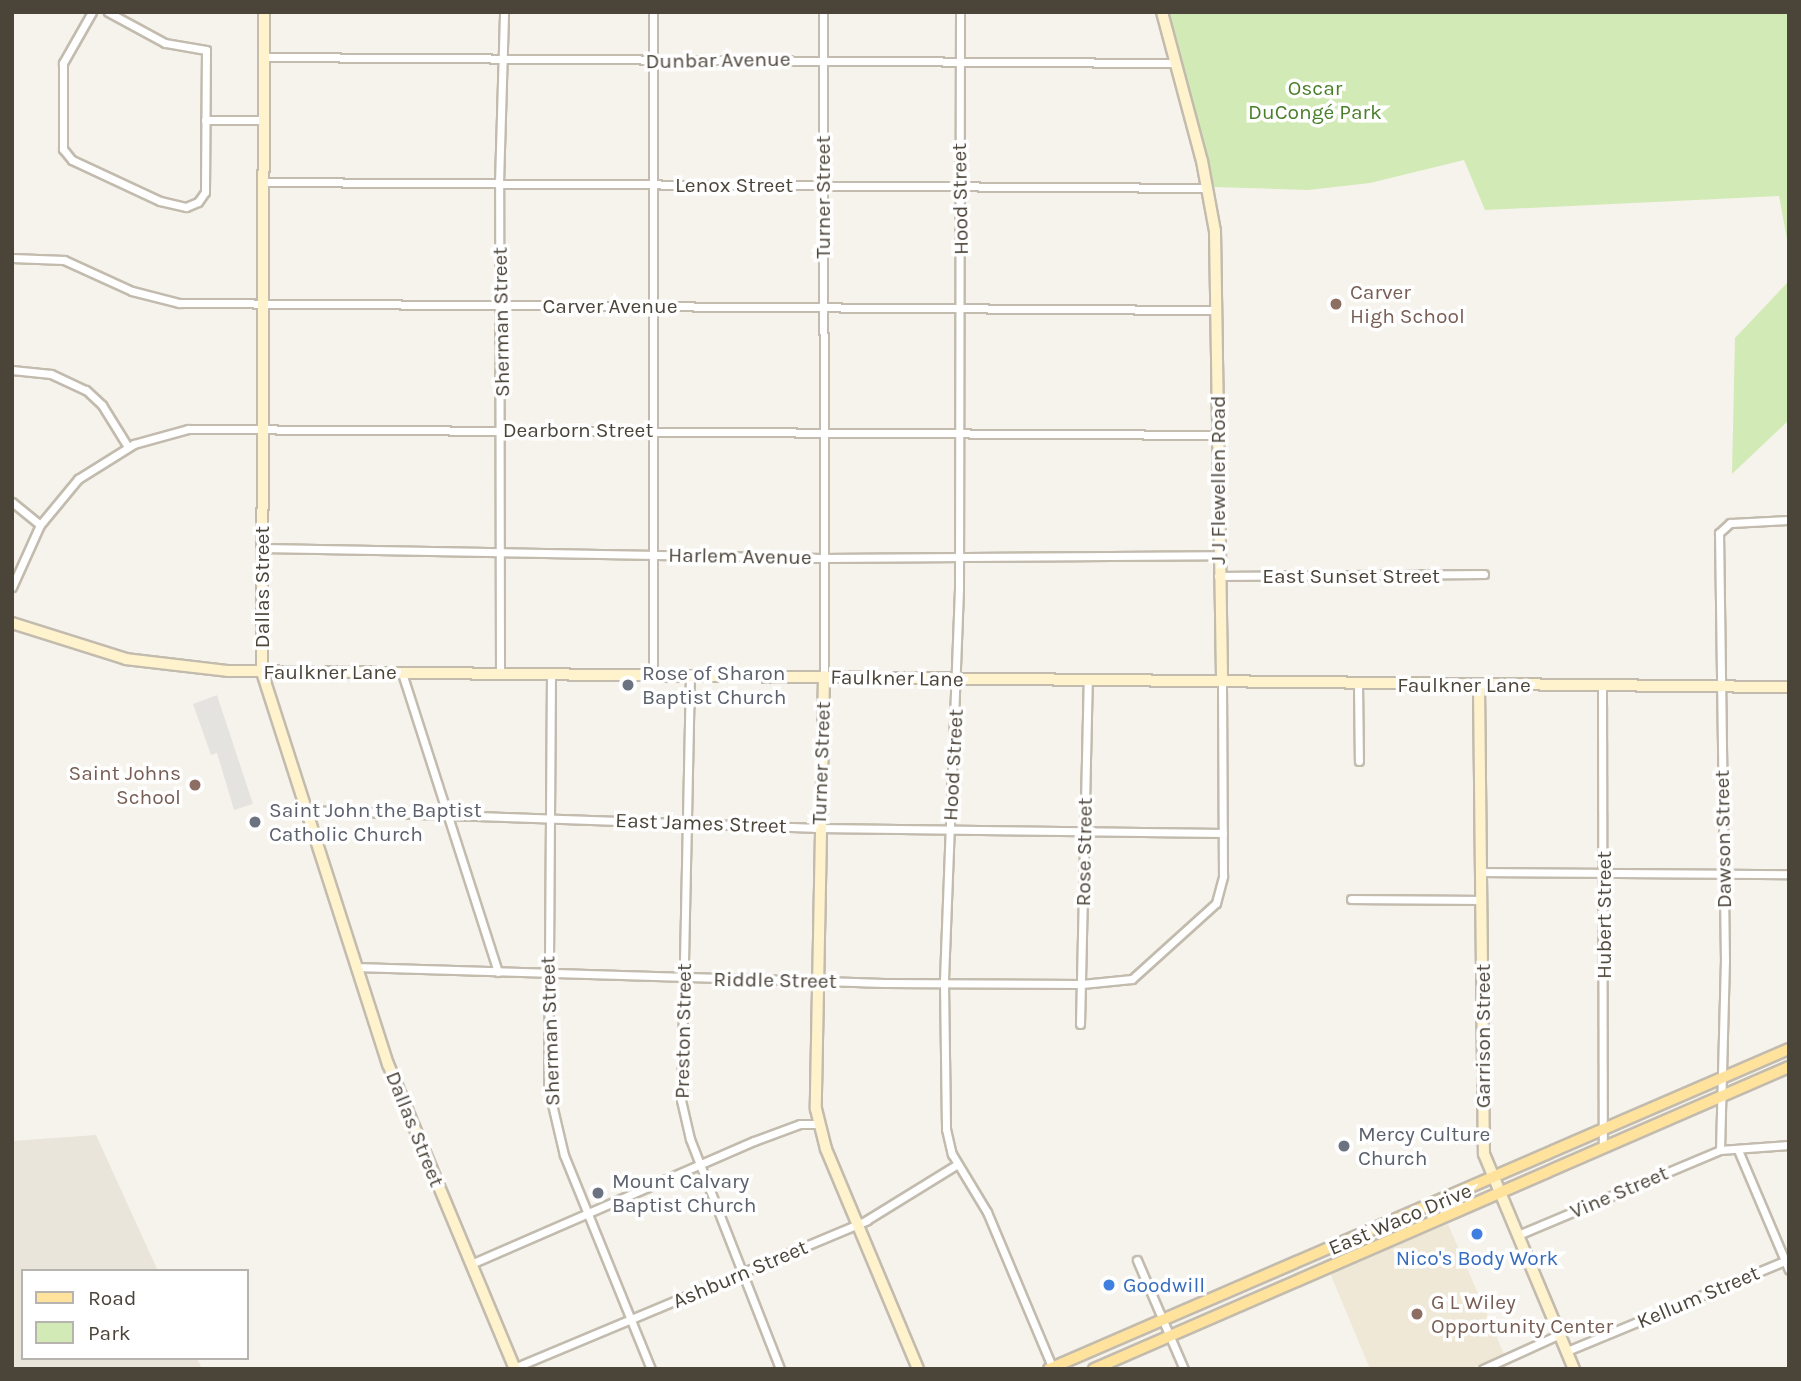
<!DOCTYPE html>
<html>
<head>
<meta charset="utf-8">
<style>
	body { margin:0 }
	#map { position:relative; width:1801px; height:1381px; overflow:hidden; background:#f6f3ec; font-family:Karla,sans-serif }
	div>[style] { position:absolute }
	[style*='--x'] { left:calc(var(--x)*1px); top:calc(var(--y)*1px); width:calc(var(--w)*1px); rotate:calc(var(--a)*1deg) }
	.residential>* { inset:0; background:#eae5da }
	.education>* { inset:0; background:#efe8d6 }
	.green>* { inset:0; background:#d2eab5 }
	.parking>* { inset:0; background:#e5e3e0 }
	.roads { filter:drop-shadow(2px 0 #c2bbae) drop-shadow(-2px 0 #c2bbae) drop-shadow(0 2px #c2bbae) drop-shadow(0 -2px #c2bbae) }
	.street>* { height:7px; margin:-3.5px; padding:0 3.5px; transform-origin:3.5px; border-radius:3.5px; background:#fff }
	.secondary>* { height:10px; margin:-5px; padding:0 5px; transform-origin:5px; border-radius:5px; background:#fff3cd }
	.primary>* { height:10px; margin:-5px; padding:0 5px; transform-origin:5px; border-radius:5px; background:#ffe39c }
	.dots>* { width:19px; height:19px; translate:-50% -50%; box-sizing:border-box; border:4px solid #fff; border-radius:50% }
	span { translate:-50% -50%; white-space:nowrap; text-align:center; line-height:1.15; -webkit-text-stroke:7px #fff; paint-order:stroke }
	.street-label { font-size:21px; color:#4b4439 }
	.park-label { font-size:21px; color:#4a7f2a }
	.education-label { font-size:21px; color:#785e54 }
	.left { translate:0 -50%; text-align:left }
	.right { translate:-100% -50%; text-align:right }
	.worship-label { font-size:21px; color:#5b616d }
	.shop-label { font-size:21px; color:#366cbe }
	.frame { position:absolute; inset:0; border:14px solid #4b4439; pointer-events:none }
	.legend { position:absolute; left:21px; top:1269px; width:228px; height:91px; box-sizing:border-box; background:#fff; border:2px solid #b7b4b0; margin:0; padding:9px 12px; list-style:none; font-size:21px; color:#4b4439 }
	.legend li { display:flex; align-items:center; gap:14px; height:35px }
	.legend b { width:35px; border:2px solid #b7b4b0 }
</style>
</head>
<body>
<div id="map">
	<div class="residential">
		<div style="clip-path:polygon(96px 1135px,158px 1271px,23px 1271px,23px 1358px,197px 1358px,202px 1369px,12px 1369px,12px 1141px)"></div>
	</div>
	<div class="education">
		<div style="clip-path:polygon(1448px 1224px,1504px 1354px,1470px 1369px,1370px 1369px,1330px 1273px)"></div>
	</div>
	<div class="green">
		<div style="clip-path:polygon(1169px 12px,1789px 12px,1789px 250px,1779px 196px,1485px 210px,1464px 160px,1370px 183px,1308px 190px,1214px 187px)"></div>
		<div style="clip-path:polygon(1789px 281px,1789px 420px,1732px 474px,1735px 338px)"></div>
	</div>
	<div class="parking">
		<div style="clip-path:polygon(217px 695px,253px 804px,234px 810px,217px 753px,211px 755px,193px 704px)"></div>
	</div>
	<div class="roads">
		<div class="street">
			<div style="--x:92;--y:12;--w:59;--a:119.6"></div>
			<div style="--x:63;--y:63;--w:86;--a:90"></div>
			<div style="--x:63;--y:149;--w:14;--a:51"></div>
			<div style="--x:72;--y:160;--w:97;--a:25"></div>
			<div style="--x:160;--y:201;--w:27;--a:13"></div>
			<div style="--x:186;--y:207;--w:13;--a:-23"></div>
			<div style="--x:198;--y:202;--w:12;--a:-55"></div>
			<div style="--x:205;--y:192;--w:142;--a:-89.6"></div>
			<div style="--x:206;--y:50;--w:42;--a:-170.3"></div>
			<div style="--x:165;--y:43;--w:65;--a:-151.5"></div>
			<div style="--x:653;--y:12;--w:663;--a:90"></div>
			<div style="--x:823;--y:12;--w:664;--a:89.91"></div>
			<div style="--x:960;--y:12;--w:577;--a:90.1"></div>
			<div style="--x:959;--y:589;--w:394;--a:92.2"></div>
			<div style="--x:944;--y:983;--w:146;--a:89.2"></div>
			<div style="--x:946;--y:1129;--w:26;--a:77"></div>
			<div style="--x:952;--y:1154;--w:68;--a:58.9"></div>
			<div style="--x:987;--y:1212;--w:170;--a:67.2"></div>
			<div style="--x:263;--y:57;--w:910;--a:0.38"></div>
			<div style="--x:205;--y:120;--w:58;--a:0"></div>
			<div style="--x:262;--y:182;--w:945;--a:0.36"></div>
			<div style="--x:12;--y:258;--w:52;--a:2.2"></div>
			<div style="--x:64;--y:260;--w:75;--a:24.5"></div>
			<div style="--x:132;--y:291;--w:49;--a:14.3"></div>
			<div style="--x:179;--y:303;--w:1037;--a:0.39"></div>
			<div style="--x:12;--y:370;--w:39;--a:6"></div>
			<div style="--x:51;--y:374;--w:38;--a:25"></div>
			<div style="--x:86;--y:390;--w:22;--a:43"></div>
			<div style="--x:102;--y:405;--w:49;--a:58.2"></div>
			<div style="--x:12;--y:502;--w:36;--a:39"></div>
			<div style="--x:262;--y:548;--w:560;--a:1.02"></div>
			<div style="--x:822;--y:558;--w:396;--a:-0.4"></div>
			<div style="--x:1218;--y:576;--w:266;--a:-0.4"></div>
			<div style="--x:12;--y:587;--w:68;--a:-65.7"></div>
			<div style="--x:40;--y:525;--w:60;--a:-50.4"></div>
			<div style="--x:78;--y:479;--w:66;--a:-32"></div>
			<div style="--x:134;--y:444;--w:56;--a:-15.5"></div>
			<div style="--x:188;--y:429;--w:1031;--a:0.33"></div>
			<div style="--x:402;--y:673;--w:314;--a:72.2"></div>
			<div style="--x:500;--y:673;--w:490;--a:-90.1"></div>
			<div style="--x:499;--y:183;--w:171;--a:-88.3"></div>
			<div style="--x:551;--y:674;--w:413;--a:90.4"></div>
			<div style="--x:548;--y:1087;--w:70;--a:76.8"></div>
			<div style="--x:564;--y:1155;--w:231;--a:67.9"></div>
			<div style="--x:690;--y:675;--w:425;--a:91.2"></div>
			<div style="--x:681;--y:1100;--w:40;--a:77"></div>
			<div style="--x:690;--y:1139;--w:247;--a:68.6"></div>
			<div style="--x:1358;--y:684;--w:77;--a:89.3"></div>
			<div style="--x:1602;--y:686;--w:459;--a:89.9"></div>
			<div style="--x:305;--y:810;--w:513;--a:2.01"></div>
			<div style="--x:818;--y:828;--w:405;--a:0.7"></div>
			<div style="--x:1481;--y:872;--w:308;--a:0.4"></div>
			<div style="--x:1351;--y:899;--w:131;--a:0.4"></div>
			<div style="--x:355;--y:967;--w:529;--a:1.73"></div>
			<div style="--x:884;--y:983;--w:198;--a:0.3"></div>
			<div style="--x:1082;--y:984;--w:50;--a:-5.7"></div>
			<div style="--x:1132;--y:979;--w:113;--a:-42.1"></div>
			<div style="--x:1216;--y:903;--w:28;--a:-75"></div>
			<div style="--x:1223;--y:876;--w:195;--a:-90.3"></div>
			<div style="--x:1080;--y:1024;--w:345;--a:-88.7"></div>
			<div style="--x:1720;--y:1150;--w:189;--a:-88.5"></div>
			<div style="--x:1725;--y:961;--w:428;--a:-90.8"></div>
			<div style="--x:1719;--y:533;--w:15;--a:-42"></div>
			<div style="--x:1730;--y:523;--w:59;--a:-2.9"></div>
			<div style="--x:1738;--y:1150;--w:130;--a:67"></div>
			<div style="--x:1518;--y:1235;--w:219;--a:-22.8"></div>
			<div style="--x:1720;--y:1150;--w:69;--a:-4.1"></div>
			<div style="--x:1137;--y:1260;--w:119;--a:66.7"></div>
			<div style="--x:471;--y:1264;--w:309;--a:-23.5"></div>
			<div style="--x:754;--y:1141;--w:49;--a:-20.3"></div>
			<div style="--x:800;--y:1124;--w:18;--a:0"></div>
			<div style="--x:1567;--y:1351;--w:240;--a:-22.5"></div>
			<div style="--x:514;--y:1368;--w:383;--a:-22.7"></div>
			<div style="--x:867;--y:1220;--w:105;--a:-31.7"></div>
			<div style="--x:1483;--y:1369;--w:85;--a:-24.4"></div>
		</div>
		<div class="secondary">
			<div style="--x:264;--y:12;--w:660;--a:90.17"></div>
			<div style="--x:262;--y:672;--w:412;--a:72.2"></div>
			<div style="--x:388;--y:1064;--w:330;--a:67.4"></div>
			<div style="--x:1162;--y:12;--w:154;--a:75"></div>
			<div style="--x:1202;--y:161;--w:71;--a:79.5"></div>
			<div style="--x:1215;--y:231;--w:450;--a:89.1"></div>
			<div style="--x:12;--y:623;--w:120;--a:17.5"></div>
			<div style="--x:126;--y:659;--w:103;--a:6.7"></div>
			<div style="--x:228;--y:671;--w:1561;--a:0.59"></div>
			<div style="--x:824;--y:676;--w:433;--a:91.1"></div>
			<div style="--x:816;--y:1109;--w:41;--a:76"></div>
			<div style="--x:826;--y:1149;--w:238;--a:67.3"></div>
			<div style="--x:1479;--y:685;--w:469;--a:89.4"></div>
			<div style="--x:1484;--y:1154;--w:233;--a:67.3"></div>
		</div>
		<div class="primary">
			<div style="--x:1049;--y:1369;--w:806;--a:-23.39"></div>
			<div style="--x:1094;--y:1369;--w:758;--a:-23.49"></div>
		</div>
	</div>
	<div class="dots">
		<div style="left:1336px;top:304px;background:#8d6e63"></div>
		<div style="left:628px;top:685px;background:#6b7280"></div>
		<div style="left:195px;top:785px;background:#8d6e63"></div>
		<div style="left:255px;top:822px;background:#6b7280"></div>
		<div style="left:1344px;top:1146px;background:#6b7280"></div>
		<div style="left:598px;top:1193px;background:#6b7280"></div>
		<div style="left:1477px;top:1234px;background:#3f7fe0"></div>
		<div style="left:1109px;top:1285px;background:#3f7fe0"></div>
		<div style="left:1417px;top:1314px;background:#8d6e63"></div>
	</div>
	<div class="street-label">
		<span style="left:718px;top:60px;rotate:-1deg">Dunbar Avenue</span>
		<span style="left:734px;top:185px">Lenox Street</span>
		<span style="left:823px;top:197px;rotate:-90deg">Turner Street</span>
		<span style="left:960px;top:199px;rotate:-91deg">Hood Street</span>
		<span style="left:610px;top:306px">Carver Avenue</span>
		<span style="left:501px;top:322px;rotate:-91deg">Sherman Street</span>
		<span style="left:578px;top:430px">Dearborn Street</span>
		<span style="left:1218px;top:480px;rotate:-90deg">J J Flewellen Road</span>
		<span style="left:740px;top:556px;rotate:1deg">Harlem Avenue</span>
		<span style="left:1351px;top:576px">East Sunset Street</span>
		<span style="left:262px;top:587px;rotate:-90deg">Dallas Street</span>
		<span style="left:330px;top:672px">Faulkner Lane</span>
		<span style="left:897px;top:678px;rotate:1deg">Faulkner Lane</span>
		<span style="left:1464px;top:685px">Faulkner Lane</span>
		<span style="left:821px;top:763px;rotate:-88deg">Turner Street</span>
		<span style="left:953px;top:765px;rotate:-87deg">Hood Street</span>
		<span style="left:701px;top:823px;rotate:2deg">East James Street</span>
		<span style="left:1723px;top:839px;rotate:-91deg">Dawson Street</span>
		<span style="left:1084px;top:852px;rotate:-89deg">Rose Street</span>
		<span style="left:1604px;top:915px;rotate:-90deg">Hubert Street</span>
		<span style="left:775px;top:980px;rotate:1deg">Riddle Street</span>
		<span style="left:550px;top:1031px;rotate:-92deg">Sherman Street</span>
		<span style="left:683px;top:1031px;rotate:-89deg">Preston Street</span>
		<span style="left:1483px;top:1036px;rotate:-90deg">Garrison Street</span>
		<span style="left:415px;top:1129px;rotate:68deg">Dallas Street</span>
		<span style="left:1619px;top:1192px;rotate:-23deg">Vine Street</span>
		<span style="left:1400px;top:1219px;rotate:-23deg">East Waco Drive</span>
		<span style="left:740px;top:1274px;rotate:-23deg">Ashburn Street</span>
		<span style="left:1698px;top:1297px;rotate:-23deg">Kellum Street</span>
	</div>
	<div class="park-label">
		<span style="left:1315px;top:100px">Oscar<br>DuCongé Park</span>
	</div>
	<div class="education-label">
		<span class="left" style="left:1350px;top:304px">Carver<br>High School</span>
		<span class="right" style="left:181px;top:785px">Saint Johns<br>School</span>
		<span class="left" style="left:1431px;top:1314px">G L Wiley<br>Opportunity Center</span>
	</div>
	<div class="worship-label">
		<span class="left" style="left:642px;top:685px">Rose of Sharon<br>Baptist Church</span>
		<span class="left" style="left:269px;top:822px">Saint John the Baptist<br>Catholic Church</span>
		<span class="left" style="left:1358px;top:1146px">Mercy Culture<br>Church</span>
		<span class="left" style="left:612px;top:1193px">Mount Calvary<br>Baptist Church</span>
	</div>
	<div class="shop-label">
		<span style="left:1477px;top:1258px">Nico's Body Work</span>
		<span class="left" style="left:1123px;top:1285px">Goodwill</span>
	</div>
	<div class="frame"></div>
	<ul class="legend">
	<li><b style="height:9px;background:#ffe39c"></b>Road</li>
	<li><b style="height:19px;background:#d2eab5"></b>Park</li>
	</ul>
</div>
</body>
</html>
